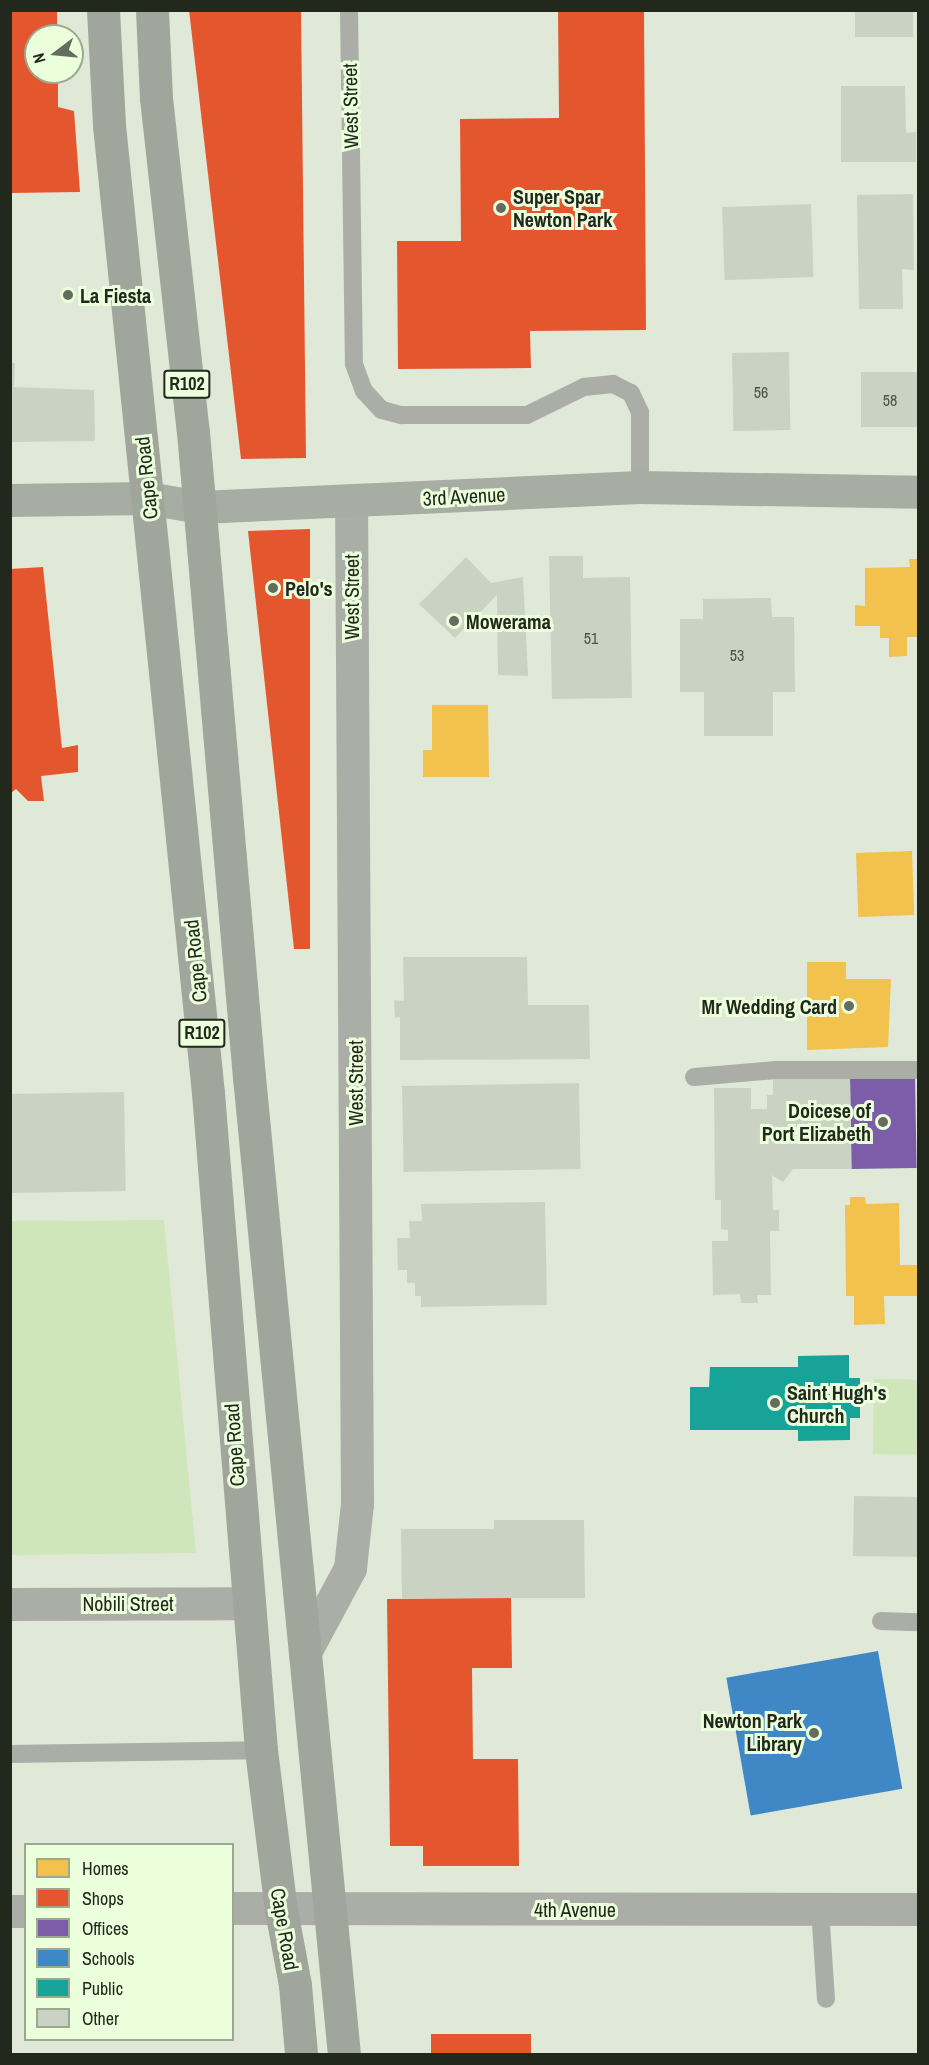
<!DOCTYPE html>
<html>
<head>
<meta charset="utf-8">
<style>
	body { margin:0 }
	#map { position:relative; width:929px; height:2065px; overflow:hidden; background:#e0e9d7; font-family:"Archivo Narrow",sans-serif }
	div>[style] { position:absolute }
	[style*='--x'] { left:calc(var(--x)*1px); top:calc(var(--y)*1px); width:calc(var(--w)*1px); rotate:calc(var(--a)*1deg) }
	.green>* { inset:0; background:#cfe6bb; transform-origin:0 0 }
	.homes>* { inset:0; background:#f2c14e; transform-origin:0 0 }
	.shops>* { inset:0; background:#e4572e; transform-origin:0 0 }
	.offices>* { inset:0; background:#7b5ea7; transform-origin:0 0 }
	.schools>* { inset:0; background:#3f88c5; transform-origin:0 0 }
	.public>* { inset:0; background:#17a398 }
	.building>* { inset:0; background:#cad2c3; transform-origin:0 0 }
	.lane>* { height:18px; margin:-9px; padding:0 9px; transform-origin:9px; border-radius:9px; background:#aaaea7 }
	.street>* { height:33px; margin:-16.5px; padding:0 16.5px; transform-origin:16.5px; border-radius:16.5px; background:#aaaea7 }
	.secondary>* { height:33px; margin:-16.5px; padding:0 16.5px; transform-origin:16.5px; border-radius:16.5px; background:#a8ada4 }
	.primary>* { height:33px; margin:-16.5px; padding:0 16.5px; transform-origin:16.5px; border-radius:16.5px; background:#a1a69c }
	.dots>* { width:16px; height:16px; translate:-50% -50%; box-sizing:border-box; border:3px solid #ecffdc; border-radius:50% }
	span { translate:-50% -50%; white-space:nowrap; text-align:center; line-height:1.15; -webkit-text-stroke:6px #ecffdc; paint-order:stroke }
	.number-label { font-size:16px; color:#4d5446 }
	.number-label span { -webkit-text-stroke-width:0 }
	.shield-label span { padding:2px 4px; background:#ecffdc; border:2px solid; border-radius:4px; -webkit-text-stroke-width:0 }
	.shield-label { font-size:18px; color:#22291c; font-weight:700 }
	.street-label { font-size:20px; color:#22291c }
	.poi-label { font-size:20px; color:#22291c; font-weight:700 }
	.left { translate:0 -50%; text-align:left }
	.right { translate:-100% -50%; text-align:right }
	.frame { position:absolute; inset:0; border:12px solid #22291c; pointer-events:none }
	.legend { position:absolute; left:24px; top:1843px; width:210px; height:198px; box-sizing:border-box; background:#ecffdc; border:2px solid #9ba98f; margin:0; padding:8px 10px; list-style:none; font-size:18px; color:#22291c }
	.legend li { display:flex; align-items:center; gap:12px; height:30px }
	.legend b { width:30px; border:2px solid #9ba98f }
	.north { position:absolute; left:24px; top:24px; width:60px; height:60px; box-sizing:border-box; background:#ecffdc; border:2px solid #9ba98f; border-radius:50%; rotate:254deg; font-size:16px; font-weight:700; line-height:24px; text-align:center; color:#22291c }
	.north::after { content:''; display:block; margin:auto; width:21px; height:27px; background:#646c5d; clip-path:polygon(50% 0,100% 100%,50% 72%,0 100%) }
</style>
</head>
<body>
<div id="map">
	<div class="green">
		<div style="clip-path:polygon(164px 1220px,196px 1553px,11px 1555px,11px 1221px)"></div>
		<div style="left:874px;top:1379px;width:44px;height:75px;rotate:1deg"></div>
	</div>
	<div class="homes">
		<div style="clip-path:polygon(909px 559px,918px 559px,918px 637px,907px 637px,907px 656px,889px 657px,889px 638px,880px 638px,880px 626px,855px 626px,855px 605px,865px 606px,865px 568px,910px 567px)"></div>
		<div style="clip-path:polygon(432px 705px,488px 705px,489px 777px,423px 777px,423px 750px,432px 750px)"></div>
		<div style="left:912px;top:851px;width:64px;height:56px;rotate:88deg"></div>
		<div style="clip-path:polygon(807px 962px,846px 962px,846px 979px,891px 979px,888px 1047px,807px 1050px)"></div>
		<div style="clip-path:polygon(850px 1197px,865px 1197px,866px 1204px,899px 1203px,900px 1265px,918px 1265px,918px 1296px,884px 1296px,885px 1324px,854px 1325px,854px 1296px,846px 1296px,845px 1205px,850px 1205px)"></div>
	</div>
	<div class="shops">
		<div style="clip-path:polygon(10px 10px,57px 10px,57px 36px,36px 36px,36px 72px,58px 72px,58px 107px,74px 111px,80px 192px,10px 193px)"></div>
		<div style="clip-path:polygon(189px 10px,301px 10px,306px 458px,241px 459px)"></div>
		<div style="clip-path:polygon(558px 10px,644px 10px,646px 330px,530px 331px,531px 368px,398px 369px,397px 241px,461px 241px,460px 119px,559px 118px)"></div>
		<div style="clip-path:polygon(310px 529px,310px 949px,294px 949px,248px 531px)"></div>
		<div style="clip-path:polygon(43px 567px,62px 748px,78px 745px,78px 772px,41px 776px,44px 801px,28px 801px,16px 789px,10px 794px,10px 569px)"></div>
		<div style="clip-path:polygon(511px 1598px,512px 1668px,472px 1668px,473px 1759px,518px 1759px,519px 1866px,423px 1866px,423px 1846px,390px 1846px,387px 1599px)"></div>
		<div style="left:531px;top:2034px;width:20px;height:100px;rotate:90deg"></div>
	</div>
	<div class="offices">
		<div style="left:915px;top:1075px;width:93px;height:65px;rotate:89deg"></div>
	</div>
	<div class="schools">
		<div style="left:878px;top:1651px;width:140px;height:154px;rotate:80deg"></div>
	</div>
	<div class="public">
		<div style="clip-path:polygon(849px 1355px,849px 1378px,860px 1378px,860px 1418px,850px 1418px,850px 1440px,798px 1441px,798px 1430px,690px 1430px,690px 1387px,709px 1387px,710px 1367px,798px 1367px,798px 1356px)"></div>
	</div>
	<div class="building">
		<div style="left:855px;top:10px;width:58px;height:27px"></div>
		<div style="clip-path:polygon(841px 86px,905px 86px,906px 133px,916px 132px,916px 162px,841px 162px)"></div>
		<div style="clip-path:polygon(913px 194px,914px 270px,902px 269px,903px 309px,859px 309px,857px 195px)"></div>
		<div style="left:811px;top:204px;width:73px;height:89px;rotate:88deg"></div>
		<div style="left:789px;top:352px;width:78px;height:57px;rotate:89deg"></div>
		<div style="clip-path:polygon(10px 363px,15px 363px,14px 387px,94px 390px,95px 441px,10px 442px)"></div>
		<div style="left:918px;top:372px;width:55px;height:57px;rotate:90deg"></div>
		<div style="clip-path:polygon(549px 556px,583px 556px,583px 578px,630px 577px,632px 698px,552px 699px)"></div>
		<div style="clip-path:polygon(466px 557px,491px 583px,523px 577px,528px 676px,498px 675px,497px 595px,455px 638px,419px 604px)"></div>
		<div style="clip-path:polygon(771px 598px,772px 617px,794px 617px,795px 692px,773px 692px,773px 736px,704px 736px,704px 692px,680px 692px,680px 619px,703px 619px,703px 599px)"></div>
		<div style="clip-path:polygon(403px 957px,527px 957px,528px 1005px,589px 1005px,590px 1059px,400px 1060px,400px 1017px,395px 1018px,394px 1000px,404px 1001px)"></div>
		<div style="clip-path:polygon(773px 1077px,850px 1077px,851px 1169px,793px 1169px,783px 1182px,772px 1175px,773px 1210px,779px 1210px,779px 1231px,770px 1231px,771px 1295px,757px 1295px,758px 1303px,741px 1303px,740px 1294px,713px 1295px,712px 1241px,728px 1241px,728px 1230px,721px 1229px,721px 1200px,715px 1200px,714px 1088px,751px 1088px,751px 1109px,767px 1109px,767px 1095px,773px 1095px)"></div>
		<div style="left:579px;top:1083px;width:86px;height:177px;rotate:89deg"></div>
		<div style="left:124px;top:1092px;width:99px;height:114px;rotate:89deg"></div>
		<div style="clip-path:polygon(545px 1202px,547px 1305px,421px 1307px,421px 1296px,415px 1296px,415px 1283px,407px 1283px,407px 1270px,398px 1270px,397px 1238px,410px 1238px,409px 1221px,422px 1221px,421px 1204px)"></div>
		<div style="left:854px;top:1496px;width:64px;height:60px;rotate:1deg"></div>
		<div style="clip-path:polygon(494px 1520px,584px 1520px,585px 1598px,402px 1598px,401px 1529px,494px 1529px)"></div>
	</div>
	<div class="lane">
		<div style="--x:349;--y:10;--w:354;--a:89.2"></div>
		<div style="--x:354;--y:364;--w:29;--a:70"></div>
		<div style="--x:364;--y:391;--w:26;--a:47"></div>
		<div style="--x:382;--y:410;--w:20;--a:15"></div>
		<div style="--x:401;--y:415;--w:126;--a:0"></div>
		<div style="--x:527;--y:415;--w:64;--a:-26.2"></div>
		<div style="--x:584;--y:387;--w:29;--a:-6"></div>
		<div style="--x:613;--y:384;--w:20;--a:27"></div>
		<div style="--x:631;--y:393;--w:21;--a:65"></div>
		<div style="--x:640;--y:412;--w:75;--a:90"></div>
		<div style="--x:694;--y:1077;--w:82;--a:-4.9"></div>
		<div style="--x:776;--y:1070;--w:142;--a:0"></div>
		<div style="--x:881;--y:1621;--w:37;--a:2"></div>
		<div style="--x:10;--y:1754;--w:251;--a:-0.9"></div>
		<div style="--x:820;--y:1909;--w:90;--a:86.2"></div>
	</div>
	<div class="street">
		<div style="--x:10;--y:1604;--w:236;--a:-0.2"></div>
		<div style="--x:305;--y:1652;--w:95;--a:-61.8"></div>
		<div style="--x:350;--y:1568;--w:64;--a:-83.8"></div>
		<div style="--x:357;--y:1504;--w:1002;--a:-90.34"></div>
		<div style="--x:232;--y:1908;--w:686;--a:0.08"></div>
		<div style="--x:10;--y:1911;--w:16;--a:0"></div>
	</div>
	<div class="secondary">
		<div style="--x:10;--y:500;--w:138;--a:-0.8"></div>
		<div style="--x:148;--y:498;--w:52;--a:10"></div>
		<div style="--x:199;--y:507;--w:441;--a:-2.6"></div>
		<div style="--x:640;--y:487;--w:278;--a:1"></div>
	</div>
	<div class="primary">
		<div style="--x:103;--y:10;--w:115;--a:87"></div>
		<div style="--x:109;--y:125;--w:973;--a:84.16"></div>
		<div style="--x:208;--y:1093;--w:659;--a:85.39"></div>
		<div style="--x:261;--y:1750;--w:161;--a:82.9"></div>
		<div style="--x:281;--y:1910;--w:76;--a:79.4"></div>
		<div style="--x:295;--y:1985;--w:69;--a:85"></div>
		<div style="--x:152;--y:10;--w:88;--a:87.4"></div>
		<div style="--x:156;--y:98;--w:336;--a:83.7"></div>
		<div style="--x:193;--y:432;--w:647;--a:85.04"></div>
		<div style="--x:249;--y:1077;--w:982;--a:84.45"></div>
	</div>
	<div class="dots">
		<div style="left:501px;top:208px;background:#646c5d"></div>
		<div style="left:68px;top:295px;background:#646c5d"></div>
		<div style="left:273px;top:588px;background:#646c5d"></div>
		<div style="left:454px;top:621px;background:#646c5d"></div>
		<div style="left:849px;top:1006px;background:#646c5d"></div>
		<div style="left:883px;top:1122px;background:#646c5d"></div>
		<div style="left:775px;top:1403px;background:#646c5d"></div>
		<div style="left:814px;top:1733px;background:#646c5d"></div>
	</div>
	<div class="number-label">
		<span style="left:761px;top:392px">56</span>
		<span style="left:890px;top:400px">58</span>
		<span style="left:591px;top:638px">51</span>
		<span style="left:737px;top:655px">53</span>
	</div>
	<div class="shield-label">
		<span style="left:187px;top:384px">R102</span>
		<span style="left:202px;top:1033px">R102</span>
	</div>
	<div class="street-label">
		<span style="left:350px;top:106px;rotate:-91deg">West Street</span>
		<span style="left:146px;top:478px;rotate:-96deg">Cape Road</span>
		<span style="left:464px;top:496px;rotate:-3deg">3rd Avenue</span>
		<span style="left:351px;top:597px;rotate:-90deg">West Street</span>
		<span style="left:195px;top:961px;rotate:-96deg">Cape Road</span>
		<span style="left:355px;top:1083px;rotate:-90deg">West Street</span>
		<span style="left:234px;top:1445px;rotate:-94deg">Cape Road</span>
		<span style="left:128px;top:1603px">Nobili Street</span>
		<span style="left:575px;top:1909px">4th Avenue</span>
		<span style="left:285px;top:1929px;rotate:80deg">Cape Road</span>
	</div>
	<div class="poi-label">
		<span class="left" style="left:513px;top:208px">Super Spar<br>Newton Park</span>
		<span class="left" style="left:80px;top:295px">La Fiesta</span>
		<span class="left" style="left:285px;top:588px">Pelo's</span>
		<span class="left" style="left:466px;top:621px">Mowerama</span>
		<span class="right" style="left:837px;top:1006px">Mr Wedding Card</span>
		<span class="right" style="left:871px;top:1122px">Doicese of<br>Port Elizabeth</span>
		<span class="left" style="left:787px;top:1404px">Saint Hugh's<br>Church</span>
		<span class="right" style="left:802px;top:1732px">Newton Park<br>Library</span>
	</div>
	<div class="frame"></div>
	<ul class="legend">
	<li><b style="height:16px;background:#f2c14e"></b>Homes</li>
	<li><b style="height:16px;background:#e4572e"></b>Shops</li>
	<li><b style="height:16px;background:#7b5ea7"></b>Offices</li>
	<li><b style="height:16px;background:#3f88c5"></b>Schools</li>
	<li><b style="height:16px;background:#17a398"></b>Public</li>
	<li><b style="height:16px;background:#cad2c3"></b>Other</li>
	</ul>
	<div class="north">N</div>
</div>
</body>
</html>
